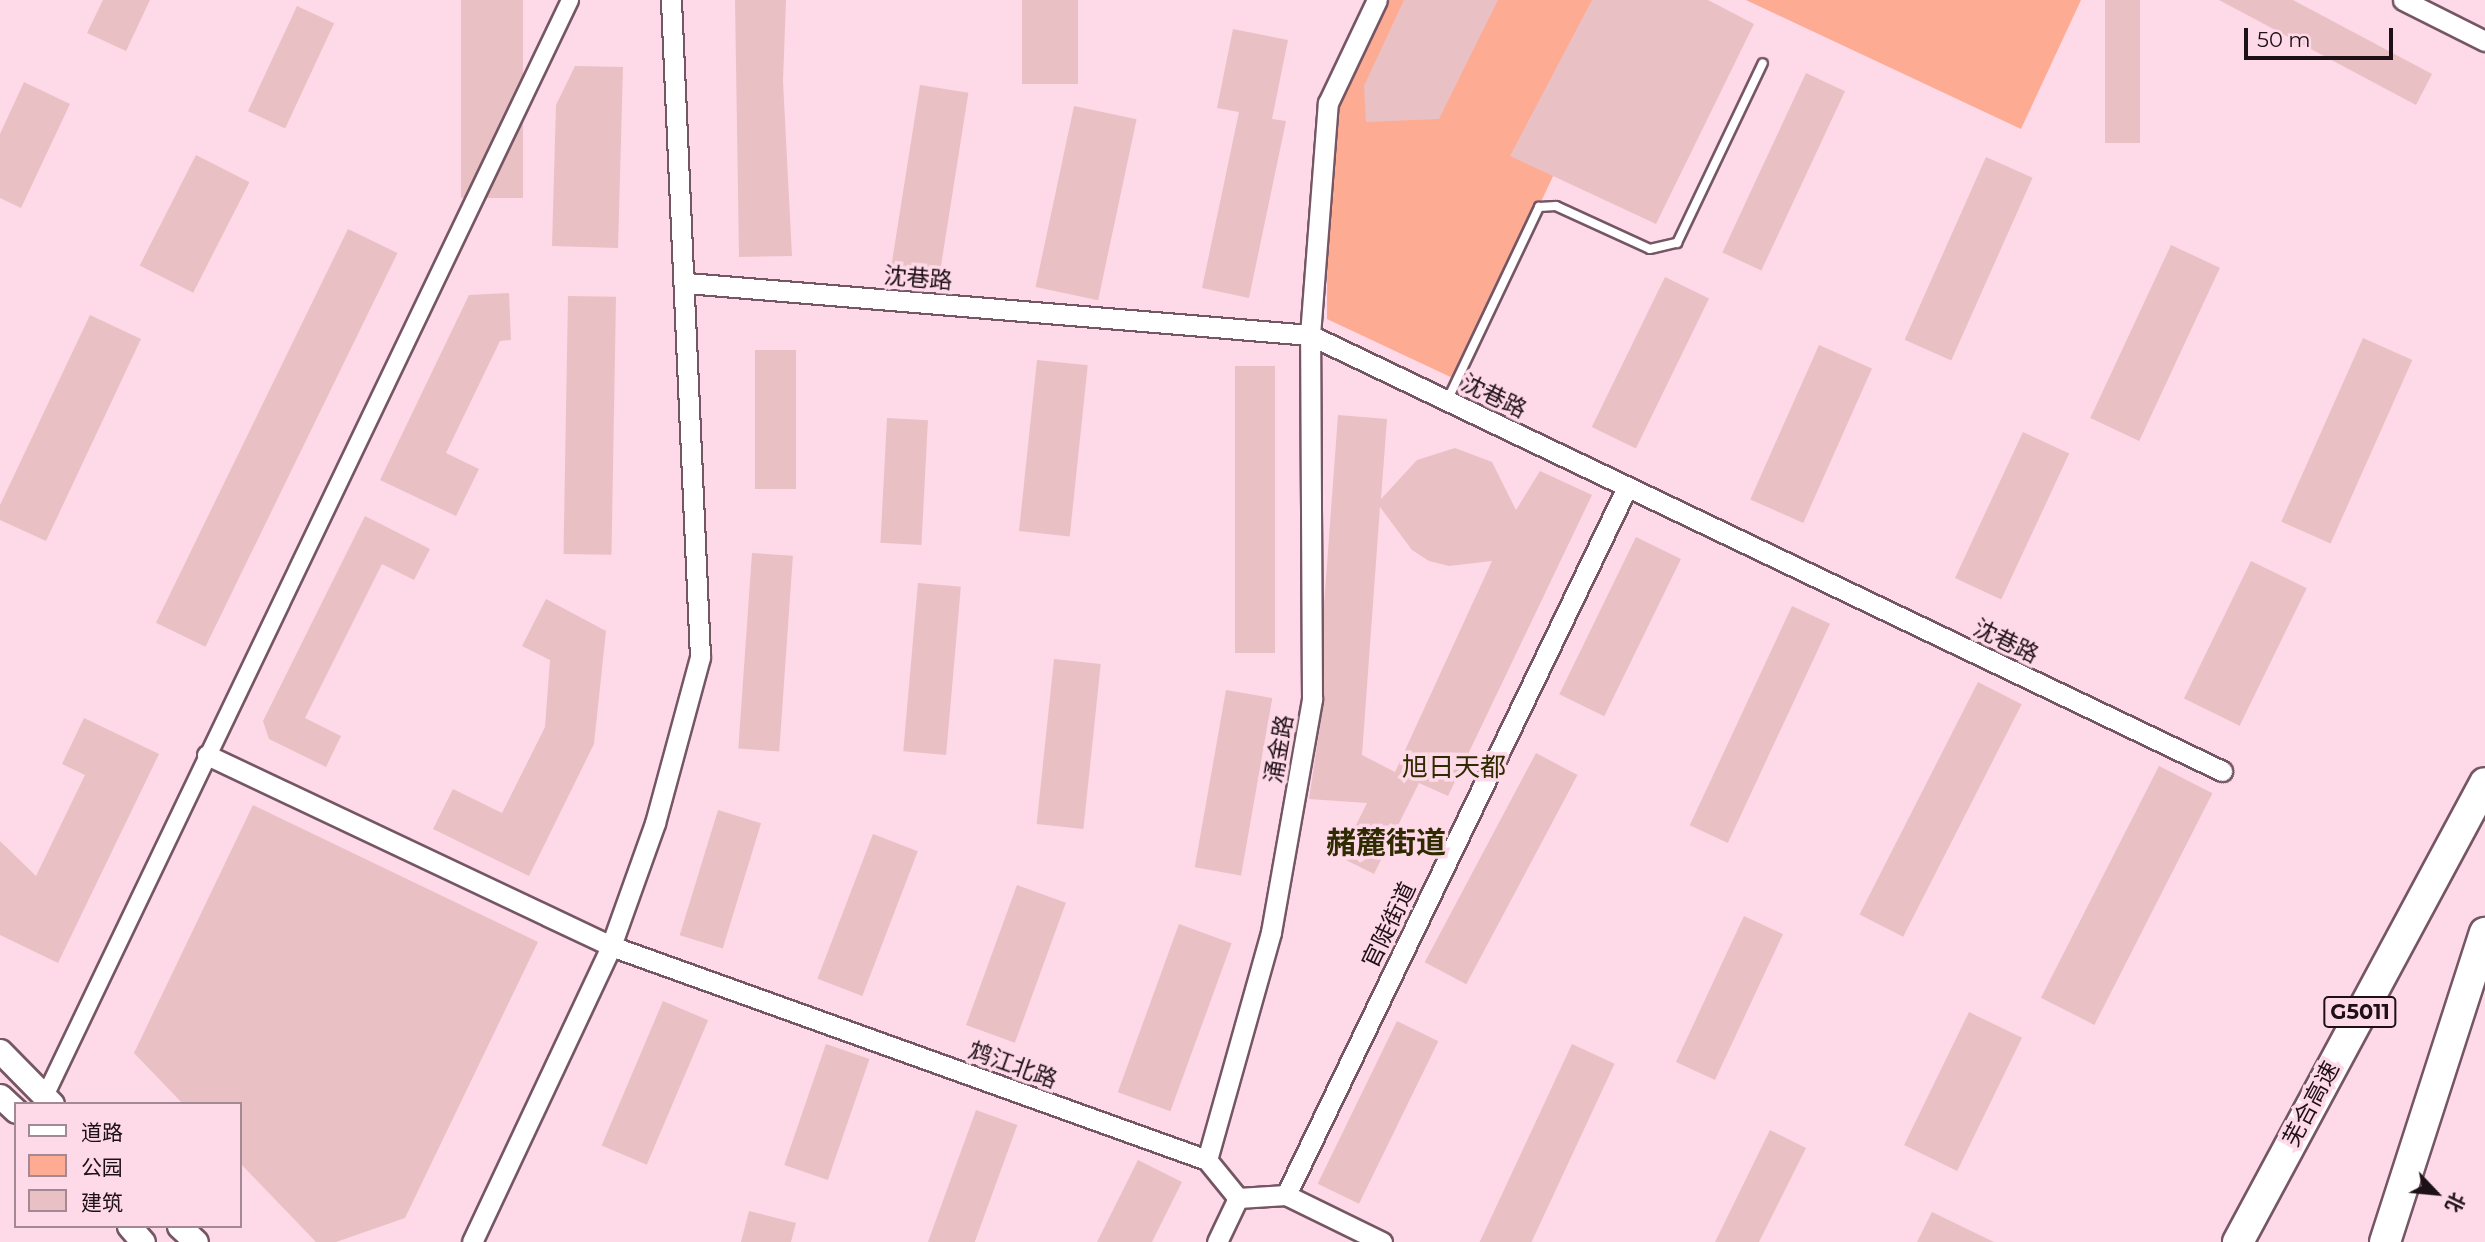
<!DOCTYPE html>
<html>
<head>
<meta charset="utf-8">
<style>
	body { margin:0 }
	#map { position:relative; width:2485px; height:1242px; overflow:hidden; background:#fed9e8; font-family:Montserrat,"Noto Sans SC",sans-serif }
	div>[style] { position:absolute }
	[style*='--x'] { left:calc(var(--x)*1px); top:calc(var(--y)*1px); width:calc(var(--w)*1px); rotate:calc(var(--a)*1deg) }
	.green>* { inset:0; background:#fdab93 }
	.building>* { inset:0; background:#e9c1c4; transform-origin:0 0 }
	.roads { filter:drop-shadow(2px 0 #755664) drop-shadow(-2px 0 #755664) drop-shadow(0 2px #755664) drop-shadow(0 -2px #755664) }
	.service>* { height:8px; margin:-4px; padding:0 4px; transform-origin:4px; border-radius:4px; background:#fff }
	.minor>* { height:16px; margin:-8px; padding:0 8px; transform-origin:8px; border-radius:8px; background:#fff }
	.tertiary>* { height:19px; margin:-9.5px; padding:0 9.5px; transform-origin:9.5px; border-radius:9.5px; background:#fff }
	.secondary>* { height:23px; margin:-11.5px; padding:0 11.5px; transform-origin:11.5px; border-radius:11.5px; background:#fff }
	.motorway>* { height:30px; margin:-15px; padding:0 15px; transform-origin:15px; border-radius:15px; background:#fff }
	span { translate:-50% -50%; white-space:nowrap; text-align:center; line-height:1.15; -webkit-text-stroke:7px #fed9e8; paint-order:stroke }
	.shield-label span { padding:2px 5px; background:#fed9e8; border:2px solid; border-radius:5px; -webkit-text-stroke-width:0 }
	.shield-label { font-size:21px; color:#1d1016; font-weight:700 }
	.street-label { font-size:23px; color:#1d1016 }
	.quarter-label { font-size:26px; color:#2f2b00 }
	.district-label { font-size:30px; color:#2f2b00; font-weight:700 }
	.legend { position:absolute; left:14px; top:1102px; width:228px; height:126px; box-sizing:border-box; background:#fed9e8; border:2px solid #a48994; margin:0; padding:9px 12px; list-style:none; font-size:21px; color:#1d1016 }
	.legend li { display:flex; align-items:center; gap:14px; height:35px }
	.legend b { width:35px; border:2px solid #a48994 }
	.north { position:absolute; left:2401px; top:1158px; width:70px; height:70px; -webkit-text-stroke:5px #fed9e8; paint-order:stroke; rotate:116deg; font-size:19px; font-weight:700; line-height:28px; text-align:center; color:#1d1016 }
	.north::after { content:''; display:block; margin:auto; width:24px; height:32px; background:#1d1016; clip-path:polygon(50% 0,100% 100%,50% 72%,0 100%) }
	.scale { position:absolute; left:2244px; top:28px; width:149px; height:32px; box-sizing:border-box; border:4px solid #1d1016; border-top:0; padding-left:9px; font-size:21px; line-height:24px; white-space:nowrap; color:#1d1016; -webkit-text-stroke:5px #fed9e8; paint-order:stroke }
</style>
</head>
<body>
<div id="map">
	<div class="green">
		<div style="clip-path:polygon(1380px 0,1636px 0,1457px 380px,1327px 319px,1328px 103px)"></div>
		<div style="clip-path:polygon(1746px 0,2081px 0,2021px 129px)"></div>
	</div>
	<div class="building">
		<div style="clip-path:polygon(103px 0,150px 0,126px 51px,87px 33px)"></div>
		<div style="left:461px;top:0;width:62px;height:198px"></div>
		<div style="clip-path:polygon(735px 0,786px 0,783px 81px,792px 256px,739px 257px)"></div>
		<div style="left:1022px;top:0;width:56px;height:84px"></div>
		<div style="clip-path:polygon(1404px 0,1498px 0,1439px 119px,1366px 122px,1364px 86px)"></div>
		<div style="clip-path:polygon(1592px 0,1708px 0,1754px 24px,1656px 224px,1510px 156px)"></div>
		<div style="left:2105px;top:0;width:35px;height:143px"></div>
		<div style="clip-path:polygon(2219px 0,2293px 0,2432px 74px,2416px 105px)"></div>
		<div style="left:297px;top:6px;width:41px;height:116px;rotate:25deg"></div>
		<div style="clip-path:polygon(1233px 29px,1288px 40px,1272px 119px,1286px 121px,1249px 298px,1202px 288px,1239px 112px,1217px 108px)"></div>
		<div style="clip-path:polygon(575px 66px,623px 67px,618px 248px,552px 246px,556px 105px)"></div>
		<div style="left:1806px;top:73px;width:43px;height:198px;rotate:25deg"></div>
		<div style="clip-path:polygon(24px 82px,70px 104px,21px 208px,0 198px,0 134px)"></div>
		<div style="left:920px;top:85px;width:49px;height:185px;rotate:9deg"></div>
		<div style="left:1074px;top:106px;width:64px;height:185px;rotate:12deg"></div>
		<div style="left:196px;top:155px;width:60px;height:124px;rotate:27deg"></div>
		<div style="left:1986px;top:157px;width:51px;height:200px;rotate:24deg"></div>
		<div style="left:348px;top:229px;width:55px;height:438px;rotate:26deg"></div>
		<div style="left:2171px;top:245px;width:54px;height:191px;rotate:25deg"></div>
		<div style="left:1665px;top:277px;width:49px;height:167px;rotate:26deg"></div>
		<div style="clip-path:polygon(509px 293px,511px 340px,500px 341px,446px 453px,479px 469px,456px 516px,380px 480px,469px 295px)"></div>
		<div style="left:568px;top:296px;width:48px;height:258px;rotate:1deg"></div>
		<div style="clip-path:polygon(90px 315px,141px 339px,46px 541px,0 520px,0 505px)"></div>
		<div style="left:2363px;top:338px;width:54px;height:201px;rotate:24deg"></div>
		<div style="left:1819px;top:345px;width:58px;height:169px;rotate:24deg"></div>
		<div style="left:796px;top:350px;width:139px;height:41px;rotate:90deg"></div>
		<div style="left:1037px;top:360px;width:51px;height:172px;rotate:6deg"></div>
		<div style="left:1235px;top:366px;width:40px;height:287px"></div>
		<div style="clip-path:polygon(evenodd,1338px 415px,1387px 419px,1381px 499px,1417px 460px,1455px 448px,1492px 462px,1516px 510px,1540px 471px,1592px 495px,1448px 796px,1419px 783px,1374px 874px,1340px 857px,1367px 803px,1309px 799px,1324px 699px,1324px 605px,1338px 415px,1380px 507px,1412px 550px,1429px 561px,1449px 566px,1492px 561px,1395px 772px,1362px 755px,1380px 507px)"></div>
		<div style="left:887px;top:418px;width:41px;height:125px;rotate:3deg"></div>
		<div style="left:2023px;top:432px;width:51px;height:161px;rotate:25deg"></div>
		<div style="clip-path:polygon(365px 516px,430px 549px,414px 580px,382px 564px,305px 718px,341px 736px,326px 767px,269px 739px,263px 721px)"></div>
		<div style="left:1636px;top:537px;width:50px;height:175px;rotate:26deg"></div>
		<div style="left:752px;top:553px;width:41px;height:196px;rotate:4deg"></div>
		<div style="left:2251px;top:561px;width:62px;height:153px;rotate:26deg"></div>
		<div style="left:918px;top:583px;width:43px;height:169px;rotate:5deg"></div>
		<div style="clip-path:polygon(546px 599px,606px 631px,594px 744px,529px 876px,433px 829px,453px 789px,502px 813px,545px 727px,550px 660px,522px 646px)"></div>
		<div style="left:1792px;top:606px;width:42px;height:242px;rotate:25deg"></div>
		<div style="left:1054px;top:659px;width:47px;height:166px;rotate:6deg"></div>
		<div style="left:1978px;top:682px;width:49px;height:261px;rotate:27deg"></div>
		<div style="left:1226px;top:690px;width:47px;height:180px;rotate:10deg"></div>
		<div style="clip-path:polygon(84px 718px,159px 754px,58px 963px,0 935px,0 841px,36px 876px,85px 775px,62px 764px)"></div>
		<div style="left:1536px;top:753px;width:47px;height:237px;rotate:28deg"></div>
		<div style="left:2159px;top:766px;width:60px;height:260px;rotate:27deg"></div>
		<div style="clip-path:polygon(253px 805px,538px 942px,405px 1218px,336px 1242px,316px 1242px,240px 1163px,240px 1104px,183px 1104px,134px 1053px)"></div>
		<div style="left:718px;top:810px;width:45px;height:131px;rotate:17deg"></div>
		<div style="left:873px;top:834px;width:48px;height:155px;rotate:21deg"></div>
		<div style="left:1017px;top:885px;width:52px;height:149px;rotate:20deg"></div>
		<div style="left:1744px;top:916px;width:43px;height:161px;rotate:25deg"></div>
		<div style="left:1179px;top:924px;width:56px;height:179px;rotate:20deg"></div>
		<div style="left:663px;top:1001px;width:49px;height:157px;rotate:23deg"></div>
		<div style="left:1969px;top:1012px;width:59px;height:148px;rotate:26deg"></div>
		<div style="left:1397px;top:1021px;width:46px;height:181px;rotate:26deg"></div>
		<div style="left:826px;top:1044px;width:46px;height:128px;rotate:19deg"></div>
		<div style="left:1572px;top:1044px;width:47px;height:219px;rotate:25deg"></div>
		<div style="left:976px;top:1110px;width:44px;height:141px;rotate:20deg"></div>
		<div style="clip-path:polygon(1770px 1130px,1806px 1148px,1759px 1242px,1715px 1242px)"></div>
		<div style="clip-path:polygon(1138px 1160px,1182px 1182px,1152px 1242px,1097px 1242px)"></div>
		<div style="clip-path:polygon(749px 1211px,796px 1223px,791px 1242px,741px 1242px)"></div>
		<div style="clip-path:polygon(1932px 1212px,1994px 1242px,1917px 1242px)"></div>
	</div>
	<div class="roads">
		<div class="service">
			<div style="--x:1447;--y:401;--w:215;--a:-64.6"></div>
			<div style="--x:1539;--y:207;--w:17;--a:-3"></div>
			<div style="--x:1556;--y:206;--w:103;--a:24.6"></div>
			<div style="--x:1650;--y:249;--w:28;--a:-13"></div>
			<div style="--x:1677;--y:243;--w:199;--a:-64.5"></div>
		</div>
		<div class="minor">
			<div style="--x:45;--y:1096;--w:1215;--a:-64.4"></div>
		</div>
		<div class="tertiary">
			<div style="--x:2403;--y:0;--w:92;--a:26.6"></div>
			<div style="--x:687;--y:283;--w:625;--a:4.77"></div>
			<div style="--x:1310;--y:335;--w:1011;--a:25.55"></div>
			<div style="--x:207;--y:755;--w:447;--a:25.3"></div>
			<div style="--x:611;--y:946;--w:633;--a:19.75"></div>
			<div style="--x:1207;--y:1160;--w:49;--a:50.8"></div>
			<div style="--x:1238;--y:1198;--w:48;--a:-3.6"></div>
			<div style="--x:1286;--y:1195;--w:107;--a:26.1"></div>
			<div style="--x:1207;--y:1160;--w:237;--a:-74.3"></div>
			<div style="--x:1271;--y:932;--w:237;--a:-80"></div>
			<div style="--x:1312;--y:699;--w:364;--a:-90.3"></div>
			<div style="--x:1310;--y:335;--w:233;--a:-85.6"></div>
			<div style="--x:1328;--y:103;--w:114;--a:-64.6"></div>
			<div style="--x:1286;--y:1195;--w:786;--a:-64.28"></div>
			<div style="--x:472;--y:1242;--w:327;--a:-64.8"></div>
			<div style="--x:611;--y:946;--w:131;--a:-70.3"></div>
			<div style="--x:655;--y:823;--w:172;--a:-74.8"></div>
			<div style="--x:700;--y:657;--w:658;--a:-92.53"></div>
			<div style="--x:1217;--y:1242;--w:49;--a:-64.5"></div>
		</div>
		<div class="secondary">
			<div style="--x:0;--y:1051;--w:74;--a:45.5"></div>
			<div style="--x:0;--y:1096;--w:22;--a:43"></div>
			<div style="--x:129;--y:1226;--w:21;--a:49"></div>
			<div style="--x:179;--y:1226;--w:23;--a:43"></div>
		</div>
		<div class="motorway">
			<div style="--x:2238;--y:1242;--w:521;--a:-61.71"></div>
			<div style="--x:2385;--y:1242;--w:325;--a:-72.1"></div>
		</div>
	</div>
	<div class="shield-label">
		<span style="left:2360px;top:1012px">G5011</span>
	</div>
	<div class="street-label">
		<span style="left:918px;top:278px;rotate:5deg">沈巷路</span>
		<span style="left:1494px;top:396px;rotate:26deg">沈巷路</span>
		<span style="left:2006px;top:641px;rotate:26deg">沈巷路</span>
		<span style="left:1279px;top:749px;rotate:-80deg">涌金路</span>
		<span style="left:1389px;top:925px;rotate:-64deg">官陡街道</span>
		<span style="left:1013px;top:1065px;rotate:20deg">鸩江北路</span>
		<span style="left:2311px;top:1104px;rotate:-62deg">芜合高速</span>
	</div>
	<div class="quarter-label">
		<span style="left:1454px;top:768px">旭日天都</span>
	</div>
	<div class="district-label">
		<span style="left:1386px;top:843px">赭麓街道</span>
	</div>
	<ul class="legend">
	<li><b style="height:9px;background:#fff"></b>道路</li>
	<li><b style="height:19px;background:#fdab93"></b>公园</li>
	<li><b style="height:19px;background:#e9c1c4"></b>建筑</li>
	</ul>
	<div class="north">北</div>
	<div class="scale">50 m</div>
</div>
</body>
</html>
